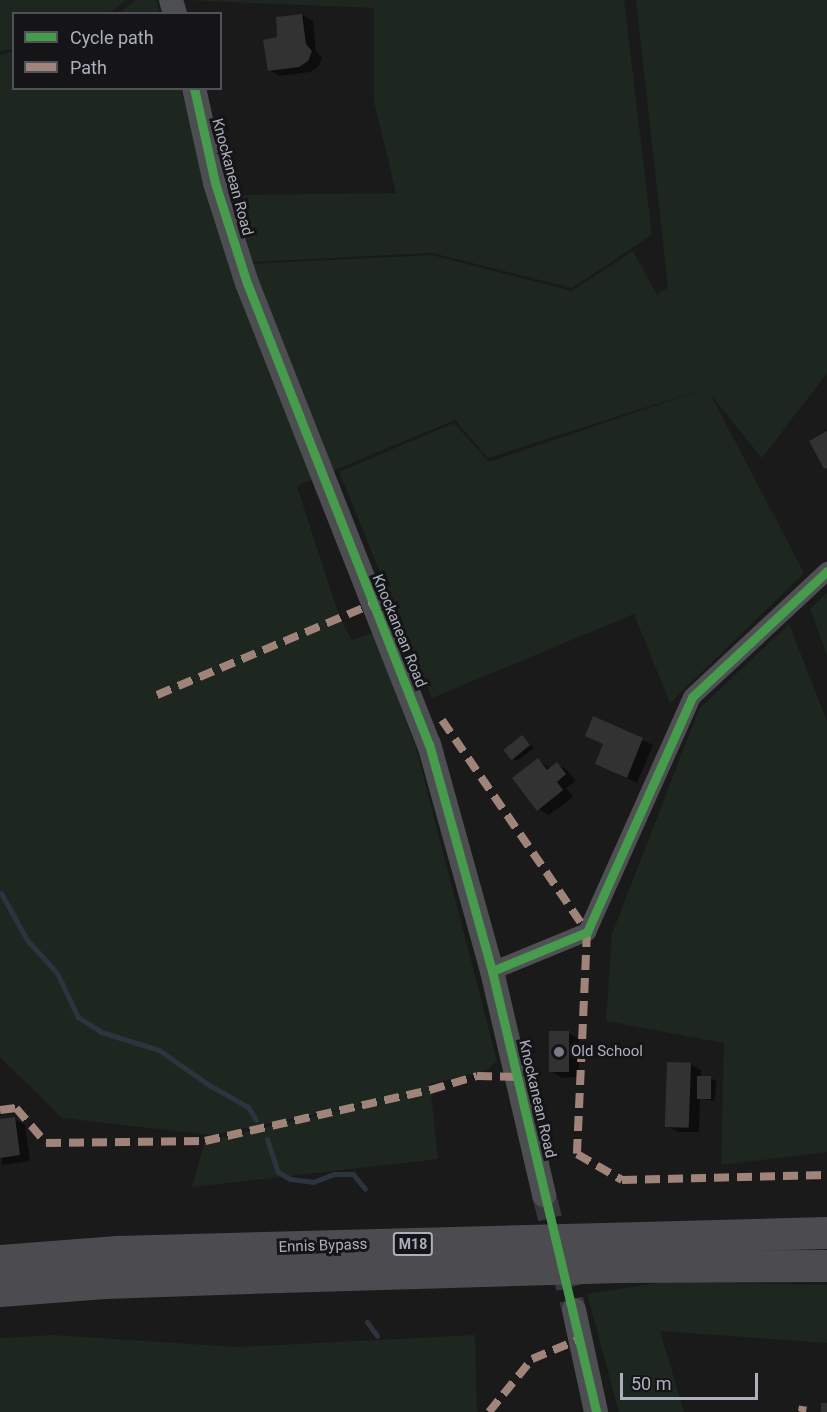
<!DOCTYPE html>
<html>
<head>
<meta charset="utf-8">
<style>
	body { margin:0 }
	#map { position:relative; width:827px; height:1412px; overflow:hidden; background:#1a1a1b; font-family:Roboto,sans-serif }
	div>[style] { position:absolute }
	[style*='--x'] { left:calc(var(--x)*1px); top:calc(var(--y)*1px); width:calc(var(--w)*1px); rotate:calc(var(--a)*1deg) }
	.green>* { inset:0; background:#1e2620 }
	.shadow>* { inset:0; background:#0007 }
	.stream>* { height:5px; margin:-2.5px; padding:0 2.5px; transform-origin:2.5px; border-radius:2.5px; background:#2c353e }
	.building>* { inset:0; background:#323233; transform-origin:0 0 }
	.secondary-tunnel>* { height:24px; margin-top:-12px; transform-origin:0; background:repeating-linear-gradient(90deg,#37383b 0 24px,transparent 0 36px) }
	.street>* { height:18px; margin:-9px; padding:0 9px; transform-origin:9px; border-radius:9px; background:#4e5054 }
	.secondary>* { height:24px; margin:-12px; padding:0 12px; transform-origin:12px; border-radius:12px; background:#4d4e52 }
	.highway>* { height:32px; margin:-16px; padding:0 16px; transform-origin:16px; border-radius:16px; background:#4c4c50 }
	.quiet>* { height:8px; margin-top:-4px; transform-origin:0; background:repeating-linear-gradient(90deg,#a18479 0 15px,transparent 0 23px) }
	.cycleway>* { height:9px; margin:-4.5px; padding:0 4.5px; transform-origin:4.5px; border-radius:4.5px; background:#469c4c }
	.dots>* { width:16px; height:16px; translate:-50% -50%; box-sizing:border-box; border:3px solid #151417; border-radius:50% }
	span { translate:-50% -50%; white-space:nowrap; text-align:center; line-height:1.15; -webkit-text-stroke:6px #151417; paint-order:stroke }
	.shield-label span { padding:2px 4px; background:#151417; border:2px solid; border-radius:4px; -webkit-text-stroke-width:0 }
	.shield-label { font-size:14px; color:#abb0bc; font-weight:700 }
	.street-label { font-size:15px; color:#abb0bc }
	.poi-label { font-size:15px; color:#abb0bc }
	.left { translate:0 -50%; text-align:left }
	.legend { position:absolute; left:12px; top:12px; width:210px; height:78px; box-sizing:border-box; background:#151417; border:2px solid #515259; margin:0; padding:8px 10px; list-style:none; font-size:18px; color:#abb0bc }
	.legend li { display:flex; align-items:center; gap:12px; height:30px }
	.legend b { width:30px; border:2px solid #515259 }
	.scale { position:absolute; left:620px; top:1373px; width:138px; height:27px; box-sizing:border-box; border:3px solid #abb0bc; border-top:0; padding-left:8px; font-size:18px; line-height:21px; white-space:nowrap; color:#abb0bc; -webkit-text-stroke:4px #151417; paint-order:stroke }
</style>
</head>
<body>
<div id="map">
	<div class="green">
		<div style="clip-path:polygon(0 0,126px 0,110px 13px,14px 14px,13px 49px,0 51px)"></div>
		<div style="clip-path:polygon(136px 0,156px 0,160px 13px,119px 13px)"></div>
		<div style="clip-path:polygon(185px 0,624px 0,652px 235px,572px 288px,432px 253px,247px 262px,229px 195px,396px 193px,374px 102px,374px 8px)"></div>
		<div style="clip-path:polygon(636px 0,827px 0,827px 373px,762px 458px,711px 395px,804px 573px,670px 703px,634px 614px,432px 698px,339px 472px,454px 423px,489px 462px,707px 388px,488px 458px,455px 420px,297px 486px,340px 619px,352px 640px,373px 633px,416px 748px,497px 1061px,487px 1070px,430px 1084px,438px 1159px,192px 1187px,205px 1141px,385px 1100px,211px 1135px,62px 1118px,0 1057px,0 55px,13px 52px,14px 88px,181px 89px,229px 265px,432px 255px,572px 291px,633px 251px,657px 295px,668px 287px)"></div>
		<div style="clip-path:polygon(827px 593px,827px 655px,810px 609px)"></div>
		<div style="clip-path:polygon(789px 624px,827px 721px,827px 1152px,721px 1165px,724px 1043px,606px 1021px,612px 934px,699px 709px)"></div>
		<div style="clip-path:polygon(664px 1282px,827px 1285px,827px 1343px,660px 1331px,684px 1412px,619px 1412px,587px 1294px)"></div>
		<div style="clip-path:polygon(53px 1335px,237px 1347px,475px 1335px,477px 1412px,0 1412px,0 1338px)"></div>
	</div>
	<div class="shadow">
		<div style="clip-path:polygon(302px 15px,313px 21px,316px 51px,322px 58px,318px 67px,310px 72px,280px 76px,269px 70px,279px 39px)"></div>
		<div style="clip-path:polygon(594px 718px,653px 745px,637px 783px,597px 764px,605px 745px)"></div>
		<div style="clip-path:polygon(522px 737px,534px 748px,517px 761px,512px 758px)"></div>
		<div style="clip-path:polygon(538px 760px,550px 769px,557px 764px,567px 770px,576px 781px,566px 788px,573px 797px,549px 815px,538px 809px)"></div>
		<div style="clip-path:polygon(568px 1033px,579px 1039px,579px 1077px,562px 1078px,551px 1071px)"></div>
		<div style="clip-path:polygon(690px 1064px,701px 1070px,701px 1077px,716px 1080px,715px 1101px,700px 1099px,699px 1132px,678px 1132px,667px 1126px)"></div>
		<div style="clip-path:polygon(15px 1119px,25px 1125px,30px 1161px,2px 1165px,0 1121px)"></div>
	</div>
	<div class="stream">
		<div style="--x:1;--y:893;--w:54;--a:61"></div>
		<div style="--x:27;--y:940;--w:45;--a:47.7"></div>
		<div style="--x:57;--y:973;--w:49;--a:64.5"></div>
		<div style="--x:78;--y:1017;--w:27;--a:33"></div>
		<div style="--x:101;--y:1032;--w:61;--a:17.2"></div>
		<div style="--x:159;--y:1050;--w:61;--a:35"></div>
		<div style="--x:209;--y:1085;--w:45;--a:29.4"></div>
		<div style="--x:248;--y:1107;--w:15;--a:58"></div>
		<div style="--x:267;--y:1139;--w:35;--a:72"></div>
		<div style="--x:278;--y:1172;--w:14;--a:30"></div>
		<div style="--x:290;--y:1179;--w:23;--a:7"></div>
		<div style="--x:313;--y:1182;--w:22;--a:-21"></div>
		<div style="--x:334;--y:1174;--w:19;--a:0"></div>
		<div style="--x:353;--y:1174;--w:19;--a:51"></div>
		<div style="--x:367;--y:1322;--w:17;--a:54"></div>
	</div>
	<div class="building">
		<div style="clip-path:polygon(302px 14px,306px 44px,312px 51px,308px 61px,299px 67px,268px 71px,263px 40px,277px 37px,276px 17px)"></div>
		<div style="clip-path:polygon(827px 431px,827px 468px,824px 469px,809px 441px)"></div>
		<div style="clip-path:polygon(593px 716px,643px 738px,627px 778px,595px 764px,603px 744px,585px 736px)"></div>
		<div style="left:522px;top:735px;width:13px;height:24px;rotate:51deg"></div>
		<div style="clip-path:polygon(538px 758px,547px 770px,557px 762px,566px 774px,557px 782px,563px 790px,537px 811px,512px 778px)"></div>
		<div style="left:569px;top:1031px;width:41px;height:20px;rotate:90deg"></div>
		<div style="left:667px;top:1062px;width:24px;height:65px;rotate:2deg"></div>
		<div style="left:697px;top:1076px;width:14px;height:23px"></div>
		<div style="clip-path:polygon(15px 1117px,20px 1155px,0 1158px,0 1119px)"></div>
		<div style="left:821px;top:1403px;width:6px;height:9px"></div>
	</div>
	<div class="secondary-tunnel">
		<div style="--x:544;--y:1195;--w:119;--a:75.4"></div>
	</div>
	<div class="street">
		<div style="--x:492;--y:971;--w:103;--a:-22.3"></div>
		<div style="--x:587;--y:932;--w:257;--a:-65.9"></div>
		<div style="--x:692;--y:697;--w:185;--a:-43"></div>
	</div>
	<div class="secondary">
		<div style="--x:171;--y:0;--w:15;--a:74"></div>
		<div style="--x:194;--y:88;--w:97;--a:77.5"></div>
		<div style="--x:215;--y:183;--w:105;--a:72.3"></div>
		<div style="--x:247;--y:283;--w:496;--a:68.5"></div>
		<div style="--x:429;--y:744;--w:236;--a:74.5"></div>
		<div style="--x:492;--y:971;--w:230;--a:76.9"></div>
		<div style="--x:574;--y:1310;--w:104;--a:77.8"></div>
	</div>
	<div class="highway">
		<div style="--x:0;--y:1261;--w:118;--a:-4.4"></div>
		<div style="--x:118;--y:1252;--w:709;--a:-1.54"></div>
		<div style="--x:0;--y:1291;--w:105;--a:-4.4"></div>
		<div style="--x:105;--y:1283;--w:175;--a:-2"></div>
		<div style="--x:280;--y:1277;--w:339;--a:-1.7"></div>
		<div style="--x:619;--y:1267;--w:208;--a:-0.3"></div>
	</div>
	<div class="quiet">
		<div style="--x:157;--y:695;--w:233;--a:-22.9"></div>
		<div style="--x:442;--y:720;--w:257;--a:55.6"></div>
		<div style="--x:587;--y:932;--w:222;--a:92.6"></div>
		<div style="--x:577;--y:1154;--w:52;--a:30"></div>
		<div style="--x:622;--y:1180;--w:205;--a:-1.4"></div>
		<div style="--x:0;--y:1110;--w:16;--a:-7"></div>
		<div style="--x:16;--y:1108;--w:46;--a:49.4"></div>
		<div style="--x:46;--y:1143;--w:159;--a:-0.7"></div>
		<div style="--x:205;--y:1141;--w:231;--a:-12.8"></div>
		<div style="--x:430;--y:1090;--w:49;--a:-16.6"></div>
		<div style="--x:477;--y:1076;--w:40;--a:1.4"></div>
		<div style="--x:489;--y:1412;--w:68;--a:-50.9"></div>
		<div style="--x:532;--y:1359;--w:52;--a:-22.6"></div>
		<div style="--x:802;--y:1412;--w:6;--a:-81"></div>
	</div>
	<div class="cycleway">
		<div style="--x:194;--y:88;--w:97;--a:77.5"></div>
		<div style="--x:215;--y:183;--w:105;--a:72.3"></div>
		<div style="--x:247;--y:283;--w:496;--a:68.5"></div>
		<div style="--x:429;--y:744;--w:236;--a:74.5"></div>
		<div style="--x:492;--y:971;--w:453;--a:76.7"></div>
		<div style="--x:492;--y:971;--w:103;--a:-22.3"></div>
		<div style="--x:587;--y:932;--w:257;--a:-65.9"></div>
		<div style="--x:692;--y:697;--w:185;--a:-43"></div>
	</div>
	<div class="dots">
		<div style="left:559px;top:1052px;background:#787c84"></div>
	</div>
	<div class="shield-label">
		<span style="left:413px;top:1244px">M18</span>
	</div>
	<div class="street-label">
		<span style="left:232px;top:177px;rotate:75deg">Knockanean Road</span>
		<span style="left:399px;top:631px;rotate:68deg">Knockanean Road</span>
		<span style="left:537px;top:1099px;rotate:77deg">Knockanean Road</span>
		<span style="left:323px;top:1246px;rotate:-2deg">Ennis Bypass</span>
	</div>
	<div class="poi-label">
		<span class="left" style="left:571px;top:1052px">Old School</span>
	</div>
	<ul class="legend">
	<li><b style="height:8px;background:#469c4c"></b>Cycle path</li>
	<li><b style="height:8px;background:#a18479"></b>Path</li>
	</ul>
	<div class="scale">50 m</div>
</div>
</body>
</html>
